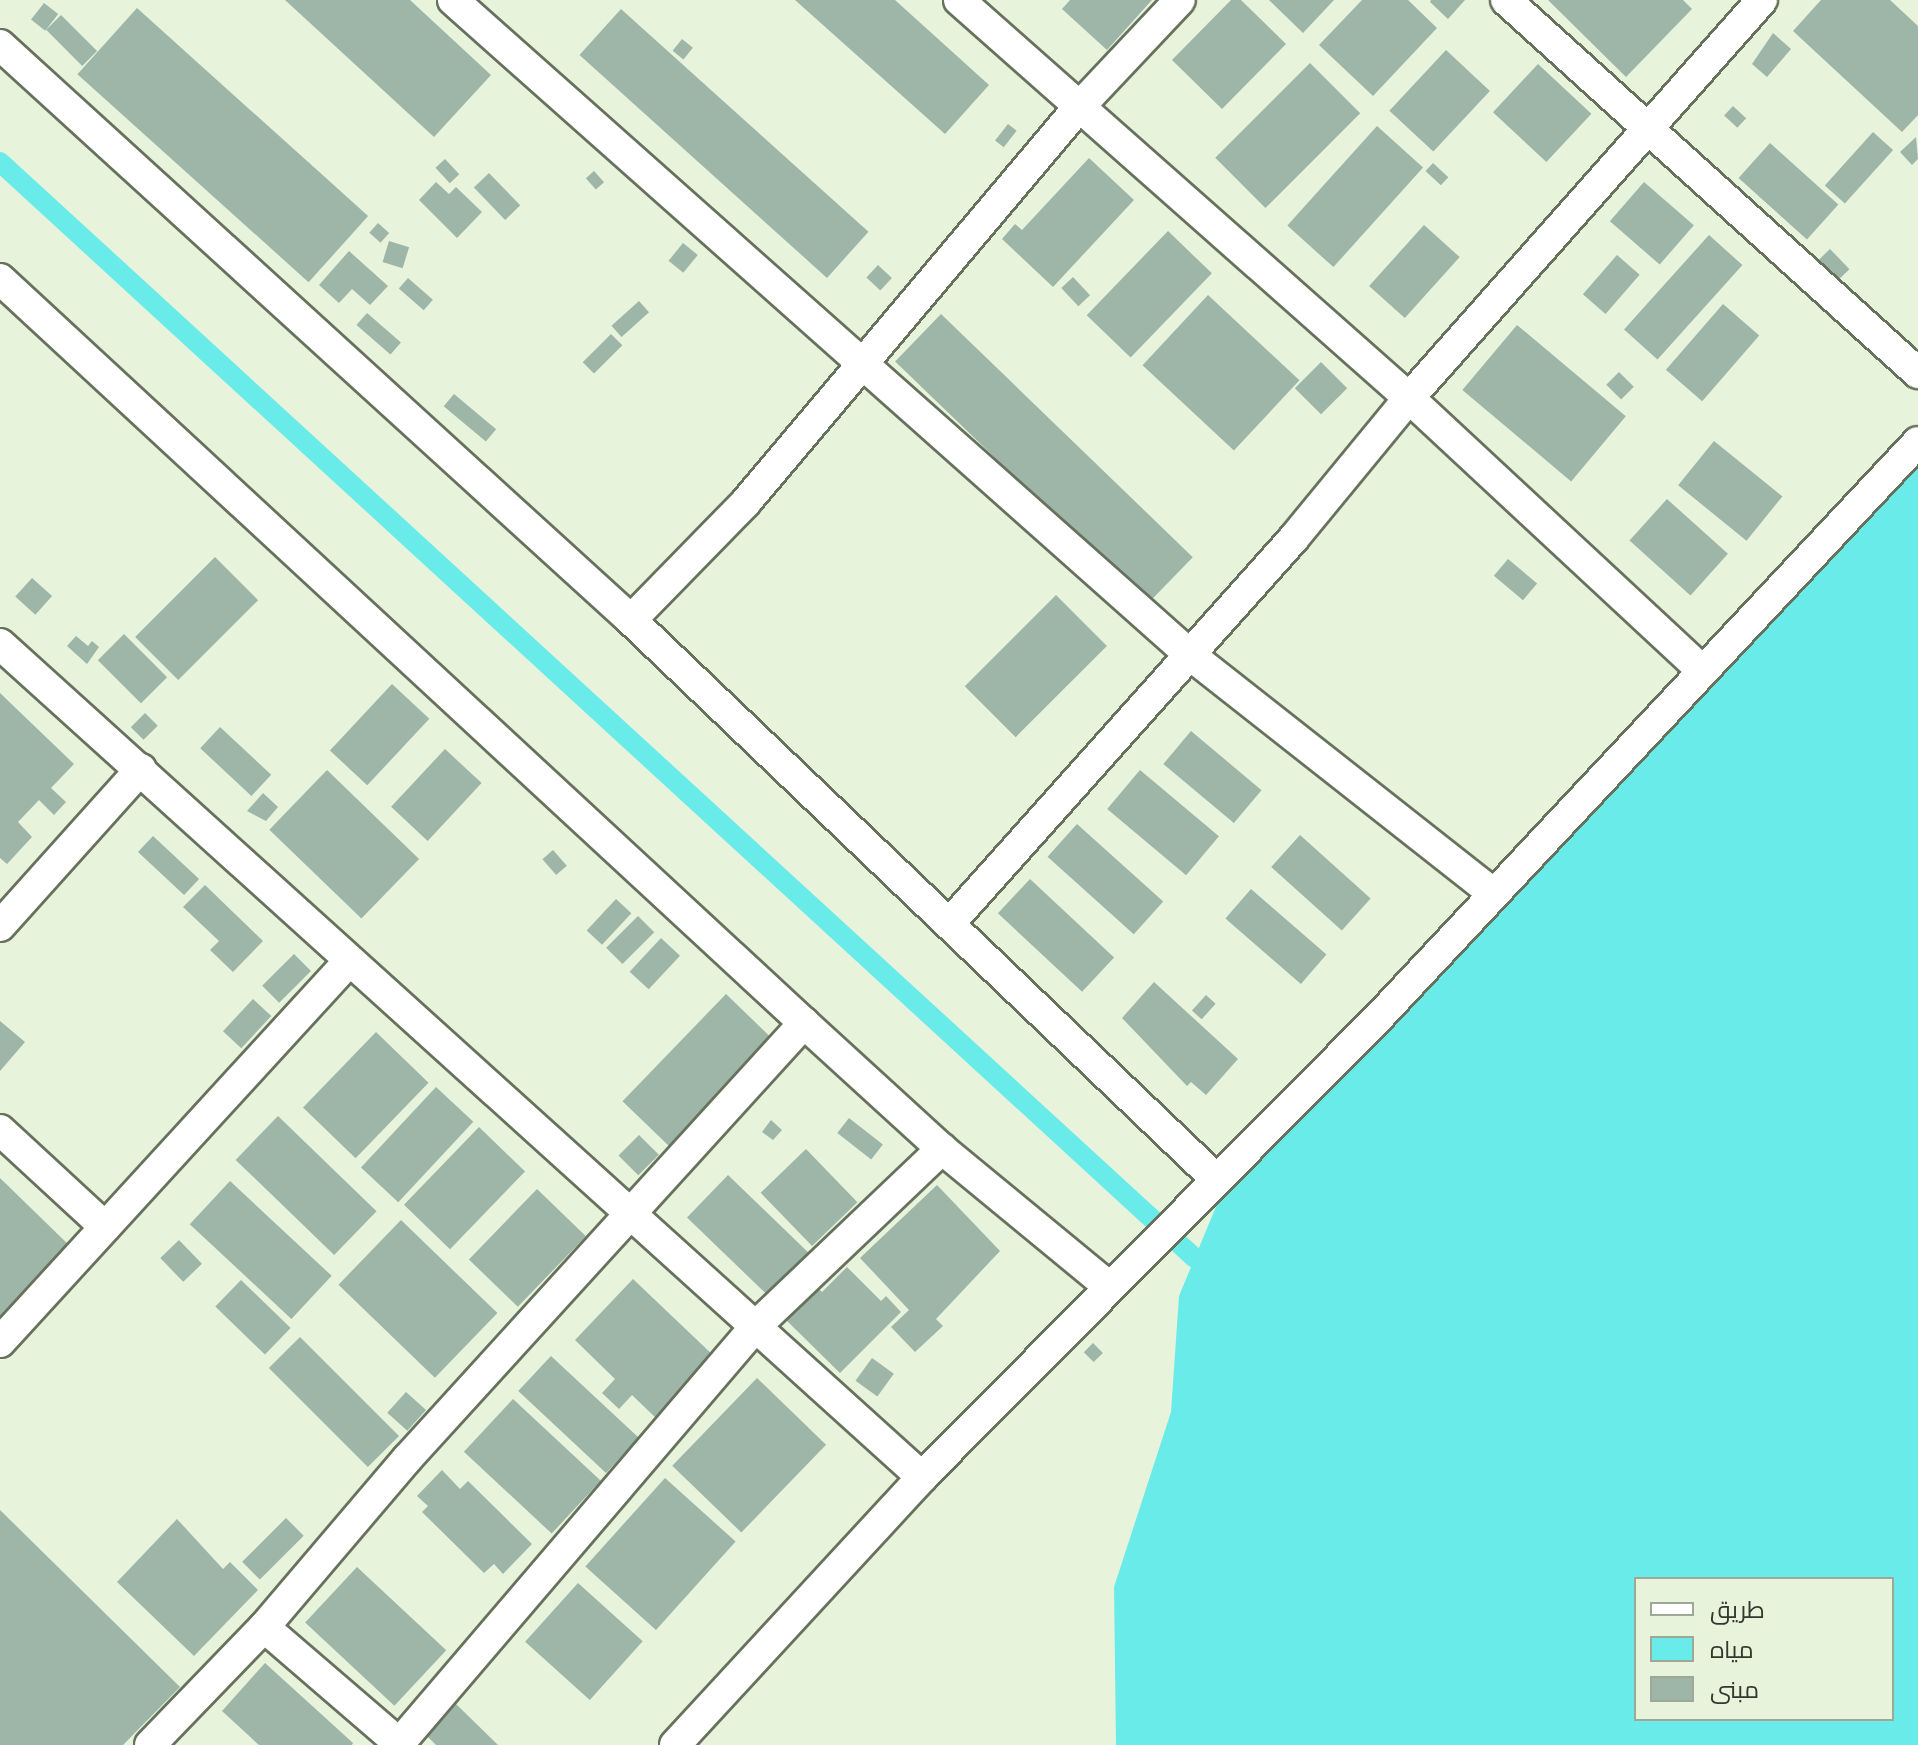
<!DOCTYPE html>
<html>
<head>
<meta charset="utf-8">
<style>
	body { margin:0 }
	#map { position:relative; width:1918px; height:1745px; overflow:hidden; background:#e7f3db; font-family:"PT Sans",Cairo,sans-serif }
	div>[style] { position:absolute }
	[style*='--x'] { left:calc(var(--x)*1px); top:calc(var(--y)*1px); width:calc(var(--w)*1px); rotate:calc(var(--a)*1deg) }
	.water>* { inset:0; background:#69ebe9 }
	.canal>* { height:20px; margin:-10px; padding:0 10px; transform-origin:10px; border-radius:10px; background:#69ebe9 }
	.building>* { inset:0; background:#9db6a8; transform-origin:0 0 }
	.roads { filter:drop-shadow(2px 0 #67725d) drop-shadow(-2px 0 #67725d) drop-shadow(0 2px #67725d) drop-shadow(0 -2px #67725d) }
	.minor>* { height:30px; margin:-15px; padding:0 15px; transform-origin:15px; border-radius:15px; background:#fff }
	span { translate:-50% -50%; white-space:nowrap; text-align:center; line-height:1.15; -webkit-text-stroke:6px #e7f3db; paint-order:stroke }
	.legend { position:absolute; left:1634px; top:1577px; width:260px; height:144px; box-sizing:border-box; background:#e7f3db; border:2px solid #9fa896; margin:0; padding:10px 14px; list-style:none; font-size:24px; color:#33372e }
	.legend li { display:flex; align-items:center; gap:16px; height:40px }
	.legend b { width:40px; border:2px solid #9fa896 }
</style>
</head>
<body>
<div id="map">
	<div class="water">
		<div style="clip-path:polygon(evenodd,1918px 450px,1918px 1745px,1116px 1745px,1114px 1587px,1171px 1412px,1179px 1296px,1220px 1197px,1918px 450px,1636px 1579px,1892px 1579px,1892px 1719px,1636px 1719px,1636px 1579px)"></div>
	</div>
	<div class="canal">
		<div style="--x:0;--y:162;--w:1621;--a:42.53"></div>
	</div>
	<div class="building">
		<div style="clip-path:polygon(285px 0,410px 0,491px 75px,434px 137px)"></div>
		<div style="clip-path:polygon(795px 0,895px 0,989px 85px,945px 134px)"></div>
		<div style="clip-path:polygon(1070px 0,1152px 0,1107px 50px,1062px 9px)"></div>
		<div style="clip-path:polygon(1231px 0,1241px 0,1286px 44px,1222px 109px,1172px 60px)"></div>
		<div style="clip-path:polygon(1269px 0,1334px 0,1303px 33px)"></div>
		<div style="clip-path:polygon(1362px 0,1408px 0,1437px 28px,1373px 96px,1319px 45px)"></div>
		<div style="clip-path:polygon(1465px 0,1448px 19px,1430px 2px,1431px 0)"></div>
		<div style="clip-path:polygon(1548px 0,1683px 0,1692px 9px,1626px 77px)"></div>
		<div style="clip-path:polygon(1821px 0,1890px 0,1918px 26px,1918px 115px,1902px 132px,1793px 31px)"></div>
		<div style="left:44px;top:3px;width:18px;height:21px;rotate:38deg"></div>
		<div style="left:137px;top:8px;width:311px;height:89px;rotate:42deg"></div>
		<div style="left:621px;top:9px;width:333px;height:62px;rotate:42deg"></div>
		<div style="left:61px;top:15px;width:51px;height:21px;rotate:45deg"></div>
		<div style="clip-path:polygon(1773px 33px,1791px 49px,1767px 77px,1752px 64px)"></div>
		<div style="left:682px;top:39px;width:14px;height:15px;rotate:39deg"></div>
		<div style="left:1446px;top:50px;width:60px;height:83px;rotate:43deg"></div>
		<div style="left:1310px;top:63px;width:71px;height:134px;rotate:45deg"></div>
		<div style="left:1538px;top:64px;width:73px;height:66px;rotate:43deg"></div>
		<div style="left:1733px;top:106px;width:18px;height:13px;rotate:43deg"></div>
		<div style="left:1008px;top:124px;width:11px;height:21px;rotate:38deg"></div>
		<div style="left:1377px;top:126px;width:62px;height:134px;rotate:42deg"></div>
		<div style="left:1873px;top:132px;width:27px;height:72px;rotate:42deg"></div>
		<div style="clip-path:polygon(1916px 137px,1918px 159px,1912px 165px,1900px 152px)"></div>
		<div style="left:1770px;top:143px;width:92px;height:47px;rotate:42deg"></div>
		<div style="clip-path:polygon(1089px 158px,1134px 200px,1053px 287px,1002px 239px,1015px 224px,1022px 230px)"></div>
		<div style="left:445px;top:159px;width:21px;height:13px;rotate:47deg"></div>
		<div style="left:1433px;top:163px;width:21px;height:11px;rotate:43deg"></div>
		<div style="left:594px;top:171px;width:15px;height:11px;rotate:48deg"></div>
		<div style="left:489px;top:173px;width:45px;height:21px;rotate:46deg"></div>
		<div style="clip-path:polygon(436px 182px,449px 194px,456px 187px,482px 212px,457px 238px,419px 200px)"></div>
		<div style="left:1644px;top:182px;width:66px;height:52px;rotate:41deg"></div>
		<div style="left:378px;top:223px;width:15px;height:13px;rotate:42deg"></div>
		<div style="left:1424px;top:225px;width:48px;height:82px;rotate:42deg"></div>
		<div style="left:1168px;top:231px;width:61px;height:117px;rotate:44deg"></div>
		<div style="left:1709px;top:235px;width:45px;height:127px;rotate:42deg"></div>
		<div style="left:389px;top:241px;width:21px;height:22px;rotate:17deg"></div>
		<div style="left:683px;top:243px;width:19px;height:23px;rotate:39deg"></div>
		<div style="left:1830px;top:249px;width:28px;height:20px;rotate:46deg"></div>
		<div style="clip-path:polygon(349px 251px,388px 286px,370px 305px,352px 289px,339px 303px,319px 285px)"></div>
		<div style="left:1617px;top:255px;width:30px;height:52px;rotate:41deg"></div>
		<div style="left:878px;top:265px;width:19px;height:17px;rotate:43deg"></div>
		<div style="left:1073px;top:277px;width:25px;height:16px;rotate:47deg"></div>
		<div style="left:408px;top:278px;width:33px;height:14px;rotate:41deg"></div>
		<div style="left:1208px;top:295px;width:125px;height:96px;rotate:43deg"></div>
		<div style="left:639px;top:301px;width:15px;height:37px;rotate:48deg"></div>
		<div style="left:1723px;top:304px;width:48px;height:87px;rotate:41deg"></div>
		<div style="left:367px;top:313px;width:45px;height:16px;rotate:41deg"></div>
		<div style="left:941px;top:314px;width:350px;height:66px;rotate:44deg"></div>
		<div style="left:1517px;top:325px;width:142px;height:85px;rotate:40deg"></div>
		<div style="left:611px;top:334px;width:16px;height:40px;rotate:45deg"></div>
		<div style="left:1321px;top:362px;width:37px;height:37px;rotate:45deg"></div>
		<div style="left:1619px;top:372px;width:21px;height:18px;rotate:45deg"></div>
		<div style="left:454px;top:394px;width:55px;height:16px;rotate:40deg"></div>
		<div style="left:1714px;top:441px;width:88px;height:57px;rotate:39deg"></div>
		<div style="left:1667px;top:499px;width:82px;height:56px;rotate:42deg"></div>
		<div style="left:215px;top:557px;width:61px;height:113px;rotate:45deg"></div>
		<div style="left:1508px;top:559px;width:38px;height:22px;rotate:40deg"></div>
		<div style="left:32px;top:578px;width:27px;height:25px;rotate:42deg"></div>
		<div style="left:1056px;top:595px;width:72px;height:129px;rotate:45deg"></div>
		<div style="left:124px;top:634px;width:61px;height:37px;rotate:45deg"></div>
		<div style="clip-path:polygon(76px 636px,88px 646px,92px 641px,99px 647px,87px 664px,67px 646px)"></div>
		<div style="left:392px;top:684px;width:51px;height:91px;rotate:43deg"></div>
		<div style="clip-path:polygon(0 693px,74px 764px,51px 788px,66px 802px,54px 815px,39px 800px,18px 822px,32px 837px,7px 864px,0 858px)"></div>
		<div style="left:145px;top:713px;width:18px;height:20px;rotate:45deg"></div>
		<div style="left:220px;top:727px;width:70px;height:29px;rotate:43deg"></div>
		<div style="left:1191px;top:731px;width:92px;height:43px;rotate:40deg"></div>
		<div style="left:445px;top:749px;width:50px;height:79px;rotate:43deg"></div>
		<div style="left:327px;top:770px;width:128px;height:83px;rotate:44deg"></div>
		<div style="left:1140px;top:770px;width:103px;height:51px;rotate:40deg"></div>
		<div style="clip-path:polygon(263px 793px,278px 807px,266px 821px,247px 811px)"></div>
		<div style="left:1077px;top:824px;width:116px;height:44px;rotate:42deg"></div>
		<div style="left:1300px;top:835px;width:95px;height:43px;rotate:42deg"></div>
		<div style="left:153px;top:836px;width:63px;height:22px;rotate:43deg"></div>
		<div style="left:553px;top:850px;width:21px;height:14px;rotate:49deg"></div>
		<div style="left:1030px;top:879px;width:115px;height:47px;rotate:43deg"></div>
		<div style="clip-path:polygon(205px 885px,263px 941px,233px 972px,210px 950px,219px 941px,183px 907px)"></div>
		<div style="left:1251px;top:889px;width:100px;height:39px;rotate:41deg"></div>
		<div style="left:616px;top:899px;width:21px;height:43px;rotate:43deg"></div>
		<div style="left:638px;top:916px;width:23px;height:45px;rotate:45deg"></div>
		<div style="left:661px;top:938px;width:26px;height:46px;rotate:43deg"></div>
		<div style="left:294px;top:954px;width:24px;height:45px;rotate:45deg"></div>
		<div style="clip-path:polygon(1154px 982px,1238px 1059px,1206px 1095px,1191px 1082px,1187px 1086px,1122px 1018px)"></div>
		<div style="left:726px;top:994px;width:65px;height:149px;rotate:44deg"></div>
		<div style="left:1206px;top:995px;width:13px;height:21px;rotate:42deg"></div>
		<div style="left:253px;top:999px;width:25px;height:44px;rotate:43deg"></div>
		<div style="clip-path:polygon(0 1021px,25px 1042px,0 1071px)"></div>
		<div style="left:376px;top:1032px;width:73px;height:105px;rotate:44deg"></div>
		<div style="left:436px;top:1087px;width:51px;height:110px;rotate:43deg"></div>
		<div style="left:278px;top:1116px;width:137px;height:61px;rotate:44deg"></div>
		<div style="left:849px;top:1118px;width:43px;height:19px;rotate:38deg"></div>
		<div style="clip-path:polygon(771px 1120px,782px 1130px,773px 1140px,762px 1132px)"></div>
		<div style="left:479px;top:1127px;width:64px;height:108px;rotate:44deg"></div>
		<div style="left:639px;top:1135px;width:28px;height:29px;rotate:45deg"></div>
		<div style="left:806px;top:1149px;width:74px;height:63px;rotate:46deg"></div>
		<div style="left:728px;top:1175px;width:112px;height:59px;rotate:44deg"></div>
		<div style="clip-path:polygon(0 1178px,75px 1251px,0 1327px)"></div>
		<div style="left:230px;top:1181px;width:139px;height:59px;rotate:43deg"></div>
		<div style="clip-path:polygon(937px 1185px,1000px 1251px,936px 1319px,943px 1326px,915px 1352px,891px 1327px,909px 1310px,860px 1258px)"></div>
		<div style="left:537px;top:1189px;width:68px;height:98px;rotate:44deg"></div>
		<div style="left:401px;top:1220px;width:134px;height:90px;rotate:44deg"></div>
		<div style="left:179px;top:1240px;width:33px;height:26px;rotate:46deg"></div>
		<div style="clip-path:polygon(847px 1267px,881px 1301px,886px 1296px,901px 1312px,840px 1373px,783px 1317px,815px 1285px,822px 1292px)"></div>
		<div style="clip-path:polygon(633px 1279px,716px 1358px,657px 1419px,632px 1395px,619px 1409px,602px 1393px,615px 1379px,575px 1340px)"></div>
		<div style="left:241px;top:1280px;width:69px;height:37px;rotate:44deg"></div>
		<div style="left:300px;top:1337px;width:140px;height:44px;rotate:45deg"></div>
		<div style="left:1093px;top:1343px;width:14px;height:13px;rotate:45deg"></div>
		<div style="left:551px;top:1356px;width:120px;height:48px;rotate:43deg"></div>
		<div style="left:872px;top:1358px;width:27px;height:28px;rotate:36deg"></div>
		<div style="left:757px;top:1378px;width:96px;height:122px;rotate:44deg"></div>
		<div style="left:406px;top:1392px;width:27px;height:28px;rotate:42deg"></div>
		<div style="left:513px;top:1399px;width:120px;height:72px;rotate:43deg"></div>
		<div style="clip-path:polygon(442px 1470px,460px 1489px,468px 1481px,532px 1544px,503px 1574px,494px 1564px,484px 1573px,422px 1512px,428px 1506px,417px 1496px)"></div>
		<div style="left:665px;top:1478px;width:95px;height:119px;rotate:42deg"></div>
		<div style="clip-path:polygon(0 1510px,180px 1687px,123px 1745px,0 1745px)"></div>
		<div style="left:286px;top:1518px;width:25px;height:62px;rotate:45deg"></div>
		<div style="clip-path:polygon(177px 1519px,223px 1569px,230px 1562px,258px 1590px,194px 1656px,117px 1582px)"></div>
		<div style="left:357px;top:1567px;width:122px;height:76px;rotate:43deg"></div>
		<div style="left:578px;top:1583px;width:87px;height:79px;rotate:42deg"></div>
		<div style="clip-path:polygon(265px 1663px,353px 1743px,352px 1745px,259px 1745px,222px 1711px)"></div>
		<div style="clip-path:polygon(456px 1704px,498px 1745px,436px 1745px,426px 1735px)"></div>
	</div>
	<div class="roads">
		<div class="minor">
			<div style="--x:453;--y:0;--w:985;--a:41.62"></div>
			<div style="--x:1189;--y:654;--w:388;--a:38.2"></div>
			<div style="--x:959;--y:0;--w:601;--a:41.49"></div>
			<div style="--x:1409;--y:398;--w:401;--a:42.9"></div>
			<div style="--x:1506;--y:0;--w:556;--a:42.16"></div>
			<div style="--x:0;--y:45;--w:854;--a:42.34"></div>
			<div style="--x:631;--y:620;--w:809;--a:43.7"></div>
			<div style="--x:0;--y:279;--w:1095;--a:42.78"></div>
			<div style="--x:804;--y:1023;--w:187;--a:42.4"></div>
			<div style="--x:942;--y:1149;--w:215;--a:39.5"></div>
			<div style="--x:631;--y:620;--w:165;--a:-45.7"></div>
			<div style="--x:746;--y:502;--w:517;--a:-49.87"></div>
			<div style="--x:1079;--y:107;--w:147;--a:-46.7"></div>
			<div style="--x:0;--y:644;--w:1243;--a:42.1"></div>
			<div style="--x:949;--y:924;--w:518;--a:-48.21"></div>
			<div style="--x:1294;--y:538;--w:181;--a:-50.6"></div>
			<div style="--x:1409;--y:398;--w:532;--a:-48.43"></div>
			<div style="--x:0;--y:926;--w:211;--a:-48.1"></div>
			<div style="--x:0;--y:1130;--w:143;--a:42.7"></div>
			<div style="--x:0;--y:1342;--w:517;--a:-47.51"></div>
			<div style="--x:264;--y:1627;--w:181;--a:40.7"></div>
			<div style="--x:150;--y:1745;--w:164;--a:-46"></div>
			<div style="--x:264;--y:1627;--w:221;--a:-49.6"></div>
			<div style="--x:407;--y:1459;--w:590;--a:-47.68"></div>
			<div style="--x:398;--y:1745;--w:551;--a:-49.49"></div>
			<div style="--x:756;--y:1326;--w:257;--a:-43.6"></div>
			<div style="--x:675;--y:1745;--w:364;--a:-47.3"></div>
			<div style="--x:922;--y:1477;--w:648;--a:-45.19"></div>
			<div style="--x:1379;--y:1017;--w:788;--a:-46.85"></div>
		</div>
	</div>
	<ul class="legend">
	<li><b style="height:10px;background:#fff"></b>طريق</li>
	<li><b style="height:22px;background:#69ebe9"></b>مياه</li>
	<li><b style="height:22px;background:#9db6a8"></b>مبنى</li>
	</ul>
</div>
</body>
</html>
